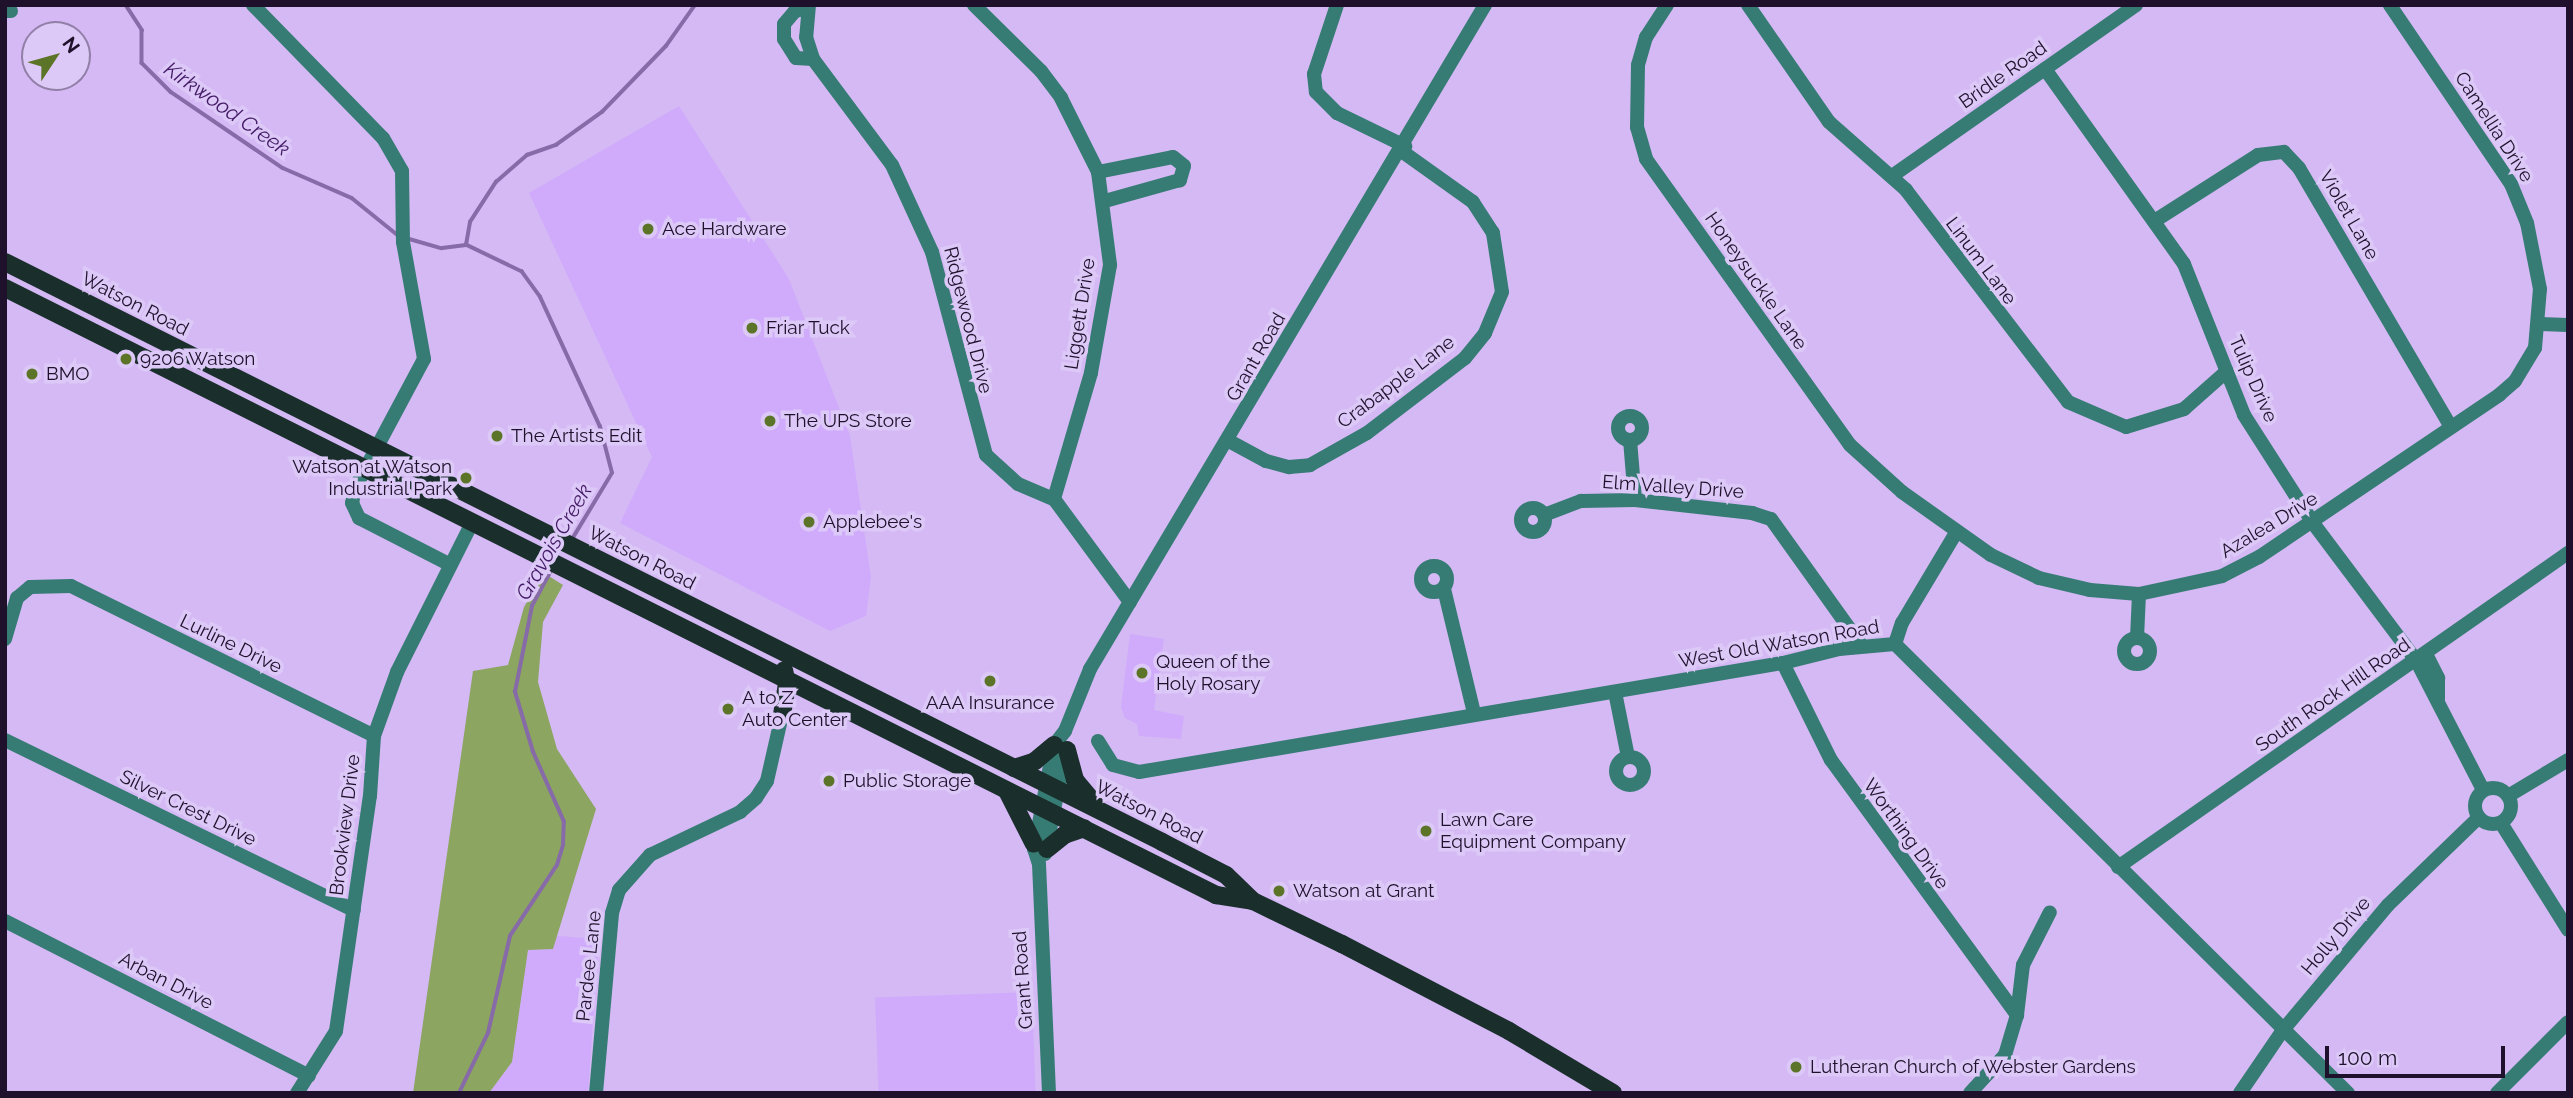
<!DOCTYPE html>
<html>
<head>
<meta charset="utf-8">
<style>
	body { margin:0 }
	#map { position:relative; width:2573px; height:1098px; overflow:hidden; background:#d4b9f4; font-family:Raleway,sans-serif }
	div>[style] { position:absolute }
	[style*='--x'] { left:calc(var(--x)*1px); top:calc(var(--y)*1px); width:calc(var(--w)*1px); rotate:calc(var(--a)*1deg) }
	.built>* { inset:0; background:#d0abfc; transform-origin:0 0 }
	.forest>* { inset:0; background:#8ca561 }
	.stream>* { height:3.5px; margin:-1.75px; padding:0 1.75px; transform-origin:1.75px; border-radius:1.75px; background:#876ba8 }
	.minor>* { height:14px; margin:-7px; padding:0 7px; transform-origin:7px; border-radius:7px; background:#377c74 }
	.minor>.ring { margin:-7px; padding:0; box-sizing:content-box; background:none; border:14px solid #377c74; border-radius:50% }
	.major>* { height:18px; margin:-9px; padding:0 9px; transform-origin:9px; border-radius:9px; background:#1a2e2c }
	.dots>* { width:19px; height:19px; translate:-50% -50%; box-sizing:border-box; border:4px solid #ddc9f7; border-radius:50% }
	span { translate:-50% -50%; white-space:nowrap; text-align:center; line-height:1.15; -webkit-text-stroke:7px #ddc9f7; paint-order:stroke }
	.street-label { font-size:19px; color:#1f112c }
	.poi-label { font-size:19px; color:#1f112c }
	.left { translate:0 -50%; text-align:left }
	.right { translate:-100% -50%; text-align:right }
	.water-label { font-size:21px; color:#431a66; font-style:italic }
	.frame { position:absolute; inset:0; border:7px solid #1f112c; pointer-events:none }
	.north { position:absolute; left:21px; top:21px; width:70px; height:70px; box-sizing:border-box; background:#ddc9f7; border:2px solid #917fa6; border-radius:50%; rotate:54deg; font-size:19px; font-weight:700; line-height:28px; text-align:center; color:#1f112c }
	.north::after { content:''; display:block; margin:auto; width:24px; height:32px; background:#5c7427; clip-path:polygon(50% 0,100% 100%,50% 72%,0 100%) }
	.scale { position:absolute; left:2325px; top:1046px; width:180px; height:32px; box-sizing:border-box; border:4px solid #1f112c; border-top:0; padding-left:9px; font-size:21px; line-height:24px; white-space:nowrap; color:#1f112c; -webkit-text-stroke:5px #ddc9f7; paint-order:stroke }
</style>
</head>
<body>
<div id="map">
	<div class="built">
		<div style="clip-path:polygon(679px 106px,789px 279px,850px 436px,871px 577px,866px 616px,830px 631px,620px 523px,652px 457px,529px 193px)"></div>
		<div style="clip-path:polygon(1130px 634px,1164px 639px,1154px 710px,1184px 716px,1181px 739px,1139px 736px,1137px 724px,1125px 718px,1121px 707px)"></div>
		<div style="clip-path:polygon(557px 936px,599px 939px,588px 1093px,489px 1093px,512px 1062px,528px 950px,553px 949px)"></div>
		<div style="left:1032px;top:992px;width:101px;height:157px;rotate:88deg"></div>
	</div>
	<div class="forest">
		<div style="clip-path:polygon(544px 573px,563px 585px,543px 622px,538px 682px,557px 749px,596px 809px,553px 949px,528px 950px,512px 1062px,489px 1093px,413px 1093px,473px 671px,508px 665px,524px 607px)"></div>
	</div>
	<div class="stream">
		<div style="--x:126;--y:5;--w:30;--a:57"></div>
		<div style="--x:142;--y:30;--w:33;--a:90"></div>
		<div style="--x:142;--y:63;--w:41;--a:45"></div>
		<div style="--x:171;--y:92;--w:135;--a:34.2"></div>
		<div style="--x:283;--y:168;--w:75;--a:23.5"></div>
		<div style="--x:352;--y:198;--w:60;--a:39"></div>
		<div style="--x:406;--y:238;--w:37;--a:16"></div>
		<div style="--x:442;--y:248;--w:24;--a:-7"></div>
		<div style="--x:571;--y:541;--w:79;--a:-58.9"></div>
		<div style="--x:612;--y:473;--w:48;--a:-104.6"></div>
		<div style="--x:600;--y:427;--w:143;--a:-114.8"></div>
		<div style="--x:540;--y:297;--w:31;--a:-126"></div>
		<div style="--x:522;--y:272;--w:62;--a:-154.3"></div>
		<div style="--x:466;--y:245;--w:23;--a:-80"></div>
		<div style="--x:470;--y:222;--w:48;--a:-57"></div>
		<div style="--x:496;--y:182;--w:41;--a:-41.1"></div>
		<div style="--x:527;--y:155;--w:31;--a:-19"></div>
		<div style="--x:556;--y:145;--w:57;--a:-35.7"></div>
		<div style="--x:602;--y:112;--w:92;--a:-45.9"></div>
		<div style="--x:666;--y:46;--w:50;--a:-54.7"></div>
		<div style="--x:459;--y:1093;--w:67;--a:-64.2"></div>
		<div style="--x:488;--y:1033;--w:99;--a:-77.2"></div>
		<div style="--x:510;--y:936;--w:85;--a:-56.5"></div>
		<div style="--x:557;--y:865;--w:21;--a:-73"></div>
		<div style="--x:563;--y:845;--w:23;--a:-88"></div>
		<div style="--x:564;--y:822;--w:77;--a:-113.9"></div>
		<div style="--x:533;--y:752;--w:63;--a:-106.7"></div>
		<div style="--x:515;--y:692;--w:88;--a:-78.8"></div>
		<div style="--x:532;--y:606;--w:44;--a:-61.7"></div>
	</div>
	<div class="minor">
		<div style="--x:253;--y:5;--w:186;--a:45.7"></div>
		<div style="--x:383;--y:138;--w:38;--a:60"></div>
		<div style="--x:402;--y:171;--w:71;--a:89.2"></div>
		<div style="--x:403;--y:242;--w:119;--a:79.8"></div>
		<div style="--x:424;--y:359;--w:146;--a:118.1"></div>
		<div style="--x:355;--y:488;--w:15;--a:101"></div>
		<div style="--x:352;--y:503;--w:17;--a:65"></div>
		<div style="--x:359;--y:518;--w:103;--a:27.1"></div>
		<div style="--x:809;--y:5;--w:32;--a:95"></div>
		<div style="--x:806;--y:37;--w:23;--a:72"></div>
		<div style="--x:813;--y:59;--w:132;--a:53.3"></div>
		<div style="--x:892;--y:165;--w:96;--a:65.3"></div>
		<div style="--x:932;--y:252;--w:210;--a:75.1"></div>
		<div style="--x:986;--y:455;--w:43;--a:42.2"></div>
		<div style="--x:1018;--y:484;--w:39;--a:23"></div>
		<div style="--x:974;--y:5;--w:94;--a:44.6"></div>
		<div style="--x:1041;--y:71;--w:34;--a:53"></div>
		<div style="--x:1061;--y:98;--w:83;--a:63.4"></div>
		<div style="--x:1098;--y:172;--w:94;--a:82.6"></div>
		<div style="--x:1110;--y:265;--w:110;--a:100"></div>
		<div style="--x:1091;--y:373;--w:131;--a:106.4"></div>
		<div style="--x:1054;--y:499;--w:128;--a:53.6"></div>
		<div style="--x:1337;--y:5;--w:73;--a:108.4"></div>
		<div style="--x:1314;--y:74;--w:18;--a:84"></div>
		<div style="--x:1316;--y:92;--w:30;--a:45"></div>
		<div style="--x:1337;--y:113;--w:76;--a:25.9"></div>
		<div style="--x:1667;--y:5;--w:38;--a:123"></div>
		<div style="--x:1646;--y:37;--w:29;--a:106"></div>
		<div style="--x:1638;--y:65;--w:62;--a:90.9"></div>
		<div style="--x:1637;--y:127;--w:33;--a:74"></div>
		<div style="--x:1646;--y:159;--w:351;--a:54.5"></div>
		<div style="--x:1850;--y:445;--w:70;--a:42.1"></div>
		<div style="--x:1902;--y:492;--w:109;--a:35.3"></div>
		<div style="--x:1991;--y:555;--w:53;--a:25.6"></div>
		<div style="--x:2039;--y:578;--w:52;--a:13.2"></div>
		<div style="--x:2090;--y:590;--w:49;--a:4.7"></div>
		<div style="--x:2139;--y:594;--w:85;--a:-12.2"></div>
		<div style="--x:2222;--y:576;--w:42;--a:-27.2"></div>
		<div style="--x:2259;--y:557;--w:290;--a:-34"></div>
		<div style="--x:2499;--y:395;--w:21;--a:-41"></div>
		<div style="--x:2515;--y:381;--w:39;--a:-59"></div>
		<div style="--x:2535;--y:348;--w:59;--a:-85.2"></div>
		<div style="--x:2540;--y:289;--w:67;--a:-101.1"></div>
		<div style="--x:2527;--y:223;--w:42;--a:-112.3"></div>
		<div style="--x:2511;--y:184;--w:216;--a:-124.1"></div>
		<div style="--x:1748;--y:5;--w:142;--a:55.3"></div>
		<div style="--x:1829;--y:122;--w:103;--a:41.4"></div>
		<div style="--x:1906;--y:190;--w:267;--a:52.6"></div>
		<div style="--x:2068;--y:402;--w:63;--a:23.3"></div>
		<div style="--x:2126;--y:427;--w:61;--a:-17.2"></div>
		<div style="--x:2184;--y:409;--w:57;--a:-41.5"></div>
		<div style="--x:808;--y:8;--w:13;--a:167"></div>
		<div style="--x:795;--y:11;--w:17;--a:130"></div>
		<div style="--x:784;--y:24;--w:15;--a:90"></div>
		<div style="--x:784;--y:39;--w:22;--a:58"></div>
		<div style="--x:796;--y:58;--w:17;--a:3"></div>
		<div style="--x:5;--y:11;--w:6;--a:0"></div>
		<div style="--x:2045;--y:69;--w:239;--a:54.5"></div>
		<div style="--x:2184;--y:264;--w:162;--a:68.3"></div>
		<div style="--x:2244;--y:415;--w:128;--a:57.4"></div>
		<div style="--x:2313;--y:523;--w:171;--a:53.1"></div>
		<div style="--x:2416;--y:660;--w:146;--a:62.7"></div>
		<div style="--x:1098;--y:172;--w:76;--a:-11.3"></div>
		<div style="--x:1173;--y:157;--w:14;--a:39"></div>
		<div style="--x:1184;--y:166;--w:15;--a:106"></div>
		<div style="--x:1180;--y:180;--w:78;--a:164.4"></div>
		<div style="--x:1892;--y:176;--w:298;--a:-35"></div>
		<div style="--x:2156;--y:220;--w:121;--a:-32.5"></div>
		<div style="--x:2258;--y:155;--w:26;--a:-7"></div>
		<div style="--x:2284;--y:152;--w:22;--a:47"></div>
		<div style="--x:2299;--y:168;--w:300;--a:59.6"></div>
		<div style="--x:2540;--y:324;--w:28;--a:2"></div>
		<div class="ring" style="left:1618px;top:416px;width:10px;height:10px"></div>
		<div style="--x:1630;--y:440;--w:60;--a:85.2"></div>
		<div style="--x:1229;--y:441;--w:42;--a:28.4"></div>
		<div style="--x:1266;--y:461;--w:24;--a:15"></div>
		<div style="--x:1289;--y:467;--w:21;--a:-5"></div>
		<div style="--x:1310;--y:465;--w:65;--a:-29.3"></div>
		<div style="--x:1367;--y:433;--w:123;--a:-37.4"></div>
		<div style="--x:1465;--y:358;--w:32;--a:-51"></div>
		<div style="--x:1485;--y:333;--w:44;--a:-67.5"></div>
		<div style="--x:1502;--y:292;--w:60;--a:-98.7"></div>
		<div style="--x:1493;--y:233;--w:37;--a:-123"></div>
		<div style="--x:1473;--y:202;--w:90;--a:-144.5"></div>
		<div class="ring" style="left:1521px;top:508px;width:10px;height:10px"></div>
		<div style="--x:1544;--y:515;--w:40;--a:-21"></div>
		<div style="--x:1581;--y:501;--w:54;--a:-1.1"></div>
		<div style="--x:1635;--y:500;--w:118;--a:6.3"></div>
		<div style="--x:1752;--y:513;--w:20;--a:18"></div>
		<div style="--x:1771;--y:519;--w:156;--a:54.4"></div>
		<div class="ring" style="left:1421px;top:566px;width:12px;height:12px"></div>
		<div style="--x:1444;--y:589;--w:128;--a:76.4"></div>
		<div style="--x:2137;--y:638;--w:44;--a:-87.4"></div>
		<div class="ring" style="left:2124px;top:638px;width:12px;height:12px"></div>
		<div style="--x:5;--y:639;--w:43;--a:-73.7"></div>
		<div style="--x:17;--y:598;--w:17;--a:-40"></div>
		<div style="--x:30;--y:587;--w:41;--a:-1.4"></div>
		<div style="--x:71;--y:586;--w:338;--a:26.3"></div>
		<div style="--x:1895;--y:644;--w:22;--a:-72"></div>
		<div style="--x:1902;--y:623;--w:107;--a:-59.1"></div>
		<div style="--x:2426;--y:654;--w:27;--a:63"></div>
		<div style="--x:2438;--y:678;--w:21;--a:90"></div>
		<div style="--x:1783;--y:663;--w:108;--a:63.7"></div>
		<div style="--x:1831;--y:760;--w:316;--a:53.9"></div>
		<div style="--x:1615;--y:692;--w:66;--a:78.7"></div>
		<div style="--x:5;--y:740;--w:388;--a:26"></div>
		<div style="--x:1098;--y:741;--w:28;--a:58"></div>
		<div style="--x:1113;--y:765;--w:27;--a:15"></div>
		<div style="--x:1139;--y:772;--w:653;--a:-9.61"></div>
		<div style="--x:1783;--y:663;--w:58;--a:-14"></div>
		<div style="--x:1839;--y:649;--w:56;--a:-5.1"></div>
		<div style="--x:1895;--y:644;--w:638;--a:44.75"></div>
		<div class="ring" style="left:1616px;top:757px;width:14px;height:14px"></div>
		<div class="ring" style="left:2475px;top:788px;width:22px;height:22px"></div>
		<div style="--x:2508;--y:796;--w:70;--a:-31"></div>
		<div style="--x:2501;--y:823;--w:126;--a:57.9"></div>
		<div style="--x:1045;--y:854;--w:105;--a:-78.5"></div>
		<div style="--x:2118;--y:867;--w:549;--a:-34.91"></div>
		<div style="--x:5;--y:921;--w:341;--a:27"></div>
		<div style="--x:297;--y:1093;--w:73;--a:-57.8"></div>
		<div style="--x:336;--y:1031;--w:237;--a:-81.8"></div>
		<div style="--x:370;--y:796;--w:60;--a:-86.2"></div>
		<div style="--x:374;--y:736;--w:68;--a:-70.2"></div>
		<div style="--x:397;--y:672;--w:169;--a:-63.3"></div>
		<div style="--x:596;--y:1093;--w:181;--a:-84.9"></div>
		<div style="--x:612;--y:913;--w:24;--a:-73"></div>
		<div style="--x:619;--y:890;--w:47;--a:-48.5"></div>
		<div style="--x:650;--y:855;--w:100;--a:-25.5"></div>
		<div style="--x:740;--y:812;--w:21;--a:-41"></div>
		<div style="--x:756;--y:798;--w:20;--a:-57"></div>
		<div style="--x:767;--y:781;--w:68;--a:-77.2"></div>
		<div style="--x:1049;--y:1093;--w:229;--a:-92.5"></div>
		<div style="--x:1039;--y:864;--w:16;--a:-108"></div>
		<div style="--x:1034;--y:849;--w:106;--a:-79.1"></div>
		<div style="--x:1054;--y:745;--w:18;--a:-52"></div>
		<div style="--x:1065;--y:731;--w:67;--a:-68"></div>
		<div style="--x:1090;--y:669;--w:773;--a:-59.25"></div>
		<div style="--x:1970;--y:1093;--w:52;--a:-47.4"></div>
		<div style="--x:2005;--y:1055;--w:42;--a:-73.3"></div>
		<div style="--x:2017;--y:1015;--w:50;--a:-83.2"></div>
		<div style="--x:2023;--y:965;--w:59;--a:-63"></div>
		<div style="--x:2240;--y:1093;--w:76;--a:-55.7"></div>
		<div style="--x:2283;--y:1030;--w:163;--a:-50"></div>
		<div style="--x:2388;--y:905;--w:125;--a:-44"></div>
		<div style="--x:2497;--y:1093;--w:100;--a:-45"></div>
	</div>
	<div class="major">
		<div style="--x:5;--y:262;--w:1294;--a:26.62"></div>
		<div style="--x:1162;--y:842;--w:72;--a:27.3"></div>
		<div style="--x:1226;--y:875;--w:37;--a:44"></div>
		<div style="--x:5;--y:288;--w:1355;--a:26.62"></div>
		<div style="--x:1216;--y:895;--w:37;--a:9"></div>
		<div style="--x:1253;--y:901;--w:99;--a:25.8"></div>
		<div style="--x:1342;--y:944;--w:188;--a:27.5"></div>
		<div style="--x:1509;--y:1031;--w:121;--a:30.8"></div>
		<div style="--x:782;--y:715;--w:30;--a:-81"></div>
		<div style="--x:787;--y:685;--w:15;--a:-101"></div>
		<div style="--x:1067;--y:750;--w:31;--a:75"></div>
		<div style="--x:1075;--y:780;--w:30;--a:50"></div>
		<div style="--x:1014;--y:768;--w:22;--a:-18"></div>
		<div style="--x:1035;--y:761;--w:25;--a:-40"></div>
		<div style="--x:1007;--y:791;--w:59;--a:63"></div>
		<div style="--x:1047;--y:849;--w:22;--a:-39"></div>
		<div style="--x:1064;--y:835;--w:21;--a:-19"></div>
	</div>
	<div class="dots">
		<div style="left:648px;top:229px;background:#5c7427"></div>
		<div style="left:752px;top:328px;background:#5c7427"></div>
		<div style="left:126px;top:359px;background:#5c7427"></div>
		<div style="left:32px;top:374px;background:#5c7427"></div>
		<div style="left:770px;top:421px;background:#5c7427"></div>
		<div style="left:497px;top:436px;background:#5c7427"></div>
		<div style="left:466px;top:478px;background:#5c7427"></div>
		<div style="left:809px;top:522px;background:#5c7427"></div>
		<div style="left:1142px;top:673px;background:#5c7427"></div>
		<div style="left:990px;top:681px;background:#5c7427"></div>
		<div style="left:728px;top:709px;background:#5c7427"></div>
		<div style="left:829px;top:781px;background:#5c7427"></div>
		<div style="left:1426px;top:831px;background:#5c7427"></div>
		<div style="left:1279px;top:891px;background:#5c7427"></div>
		<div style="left:1796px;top:1067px;background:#5c7427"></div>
	</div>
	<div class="street-label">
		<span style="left:2003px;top:75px;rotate:-35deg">Bridle Road</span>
		<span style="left:2494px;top:127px;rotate:57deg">Camellia Drive</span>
		<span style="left:2349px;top:215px;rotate:60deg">Violet Lane</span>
		<span style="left:1981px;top:261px;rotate:53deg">Linum Lane</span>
		<span style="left:1756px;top:281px;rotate:55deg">Honeysuckle Lane</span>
		<span style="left:135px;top:304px;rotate:27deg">Watson Road</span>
		<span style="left:1080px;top:314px;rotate:-81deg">Liggett Drive</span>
		<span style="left:968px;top:320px;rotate:76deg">Ridgewood Drive</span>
		<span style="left:1256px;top:357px;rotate:-60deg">Grant Road</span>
		<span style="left:2253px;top:379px;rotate:66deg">Tulip Drive</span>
		<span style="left:1396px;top:382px;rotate:-37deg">Crabapple Lane</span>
		<span style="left:1673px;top:487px;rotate:4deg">Elm Valley Drive</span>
		<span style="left:2269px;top:525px;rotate:-31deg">Azalea Drive</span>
		<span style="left:642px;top:558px;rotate:27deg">Watson Road</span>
		<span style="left:231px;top:644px;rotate:26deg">Lurline Drive</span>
		<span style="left:1779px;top:644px;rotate:-10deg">West Old Watson Road</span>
		<span style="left:2333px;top:695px;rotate:-35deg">South Rock Hill Road</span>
		<span style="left:188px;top:808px;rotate:26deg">Silver Crest Drive</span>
		<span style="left:1149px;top:812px;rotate:27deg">Watson Road</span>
		<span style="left:345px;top:825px;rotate:-83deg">Brookview Drive</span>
		<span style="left:1906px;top:834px;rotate:54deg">Worthing Drive</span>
		<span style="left:2336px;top:936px;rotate:-50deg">Holly Drive</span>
		<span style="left:589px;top:966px;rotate:-84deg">Pardee Lane</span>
		<span style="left:1023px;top:980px;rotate:-94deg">Grant Road</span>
		<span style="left:166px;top:981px;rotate:27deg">Arban Drive</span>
	</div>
	<div class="poi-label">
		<span class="left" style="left:662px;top:229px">Ace Hardware</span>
		<span class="left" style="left:766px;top:328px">Friar Tuck</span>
		<span class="left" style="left:140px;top:359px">9206 Watson</span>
		<span class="left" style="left:46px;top:374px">BMO</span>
		<span class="left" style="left:784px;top:421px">The UPS Store</span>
		<span class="left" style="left:511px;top:436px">The Artists Edit</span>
		<span class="right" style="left:452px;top:478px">Watson at Watson<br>Industrial Park</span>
		<span class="left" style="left:823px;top:522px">Applebee's</span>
		<span class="left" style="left:1156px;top:673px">Queen of the<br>Holy Rosary</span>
		<span class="left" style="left:742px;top:709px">A to Z<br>Auto Center</span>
		<span style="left:990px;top:703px">AAA Insurance</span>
		<span class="left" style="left:843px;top:781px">Public Storage</span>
		<span class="left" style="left:1440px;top:831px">Lawn Care<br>Equipment Company</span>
		<span class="left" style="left:1293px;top:891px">Watson at Grant</span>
		<span class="left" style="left:1810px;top:1067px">Lutheran Church of Webster Gardens</span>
	</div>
	<div class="water-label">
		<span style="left:227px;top:109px;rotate:35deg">Kirkwood Creek</span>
		<span style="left:554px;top:542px;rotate:-60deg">Gravois Creek</span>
	</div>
	<div class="frame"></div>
	<div class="north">N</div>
	<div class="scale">100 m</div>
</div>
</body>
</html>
